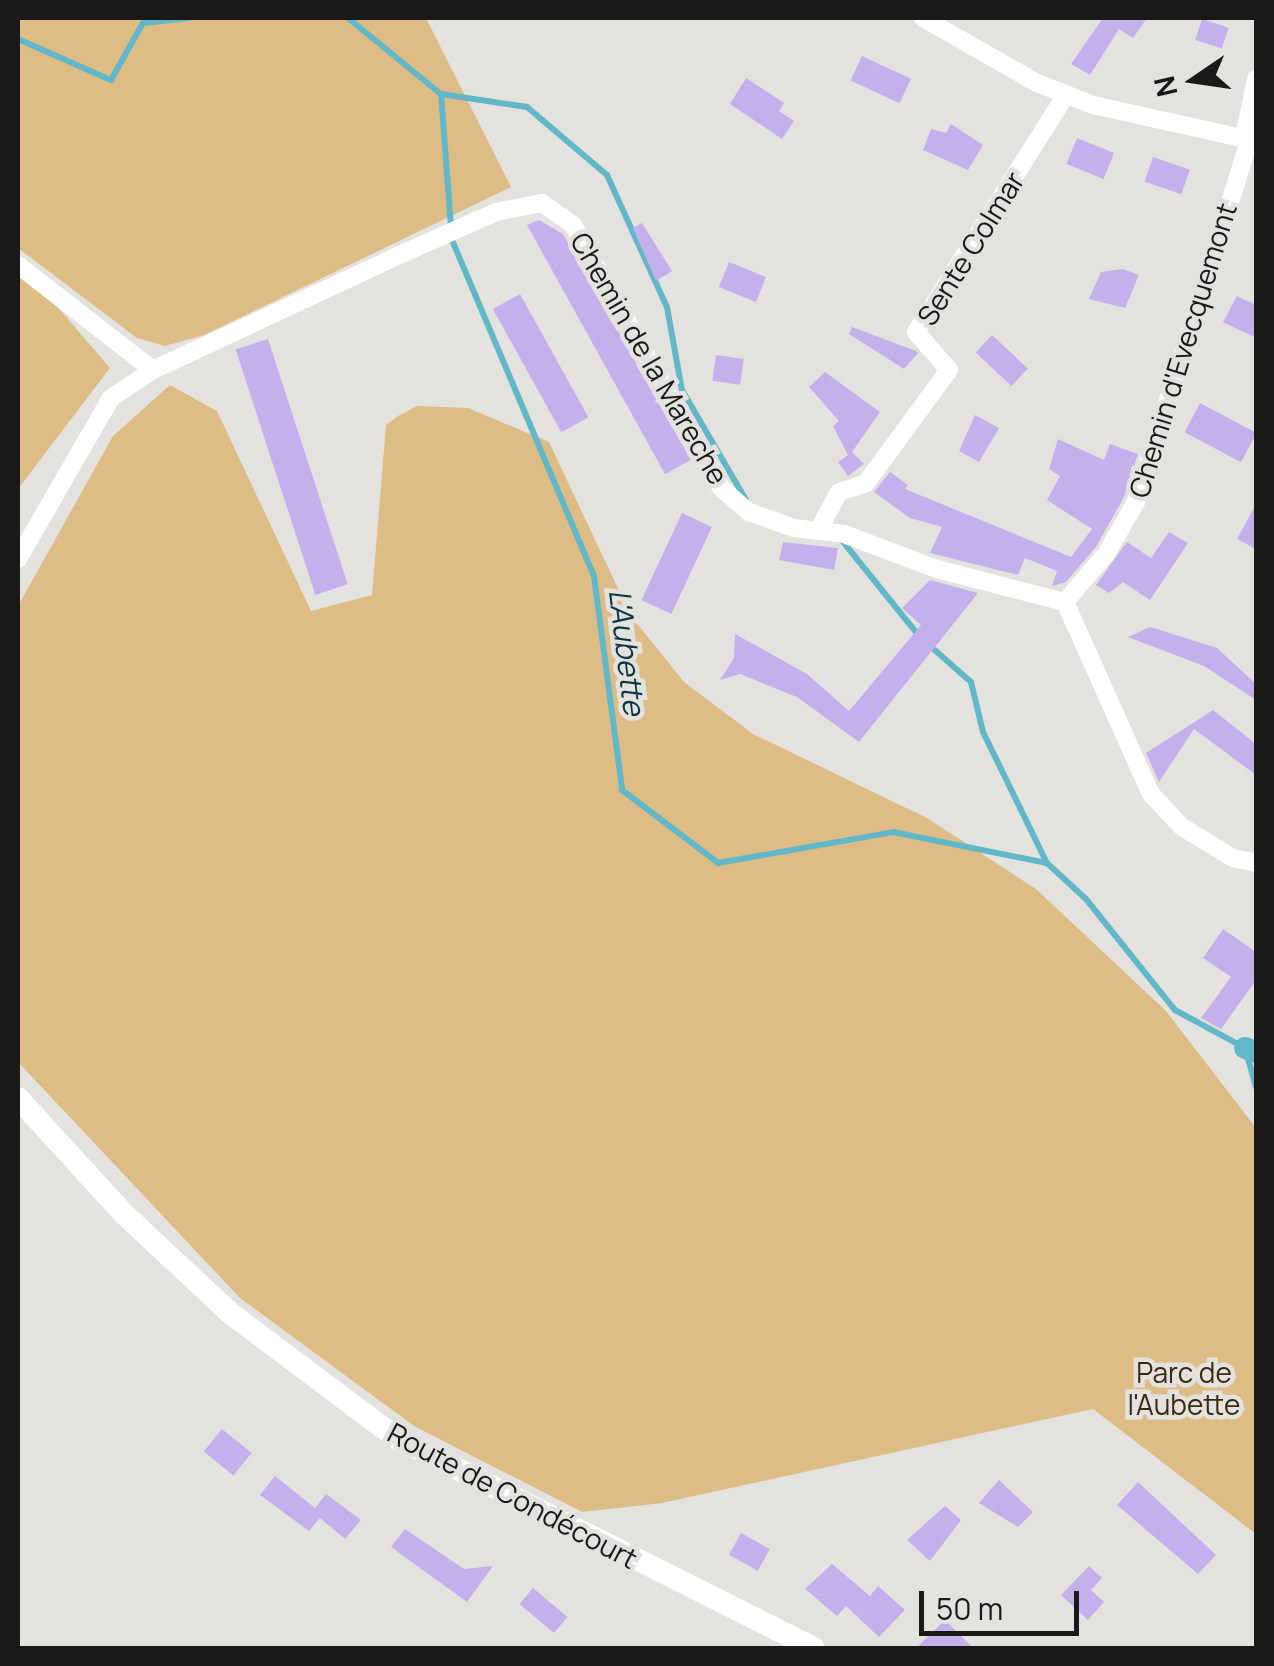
<!DOCTYPE html>
<html>
<head>
<meta charset="utf-8">
<style>
	body { margin:0 }
	#map { position:relative; width:1274px; height:1666px; overflow:hidden; background:#e4e2df; font-family:Manrope,sans-serif }
	div>[style] { position:absolute }
	[style*='--x'] { left:calc(var(--x)*1px); top:calc(var(--y)*1px); width:calc(var(--w)*1px); rotate:calc(var(--a)*1deg) }
	.green>* { inset:0; background:#ddbd85 }
	.stream>* { height:6px; margin:-3px; padding:0 3px; transform-origin:3px; border-radius:3px; background:#62b8c9 }
	.canal>* { height:22px; margin:-11px; padding:0 11px; transform-origin:11px; border-radius:11px; background:#62b8c9 }
	.building>* { inset:0; background:#c4b0ec; transform-origin:0 0 }
	.minor>* { height:18px; margin:-9px; padding:0 9px; transform-origin:9px; border-radius:9px; background:#fff }
	.tertiary>* { height:22px; margin:-11px; padding:0 11px; transform-origin:11px; border-radius:11px; background:#fff }
	span { translate:-50% -50%; white-space:nowrap; text-align:center; line-height:1.15; -webkit-text-stroke:9px #e4e2df; paint-order:stroke }
	.street-label { font-size:28px; color:#1a1918 }
	.park-label { font-size:28px; color:#392b0f }
	.water-label { font-size:30px; color:#0d373e; font-style:italic }
	.frame { position:absolute; inset:0; border:20px solid #1a1918; pointer-events:none }
	.north { position:absolute; left:1144px; top:30px; width:100px; height:100px; -webkit-text-stroke:8px #e4e2df; paint-order:stroke; rotate:257deg; font-size:28px; font-weight:700; line-height:40px; text-align:center; color:#1a1918 }
	.north::after { content:''; display:block; margin:auto; width:35px; height:45px; background:#1a1918; clip-path:polygon(50% 0,100% 100%,50% 72%,0 100%) }
	.scale { position:absolute; left:919px; top:1591px; width:160px; height:45px; box-sizing:border-box; border:5px solid #1a1918; border-top:0; padding-left:12px; font-size:30px; line-height:35px; white-space:nowrap; color:#1a1918; -webkit-text-stroke:8px #e4e2df; paint-order:stroke }
</style>
</head>
<body>
<div id="map">
	<div class="green">
		<div style="clip-path:polygon(18px 18px,426px 18px,511px 187px,204px 335px,165px 346px,137px 338px,18px 248px)"></div>
		<div style="clip-path:polygon(18px 261px,110px 368px,18px 489px)"></div>
		<div style="clip-path:polygon(170px 385px,217px 411px,311px 611px,372px 595px,386px 425px,398px 416px,417px 406px,468px 408px,549px 442px,631px 616px,684px 682px,753px 734px,927px 818px,1036px 889px,1166px 1011px,1256px 1128px,1256px 1534px,1093px 1409px,662px 1503px,582px 1512px,414px 1426px,240px 1298px,18px 1062px,18px 606px,113px 436px)"></div>
	</div>
	<div class="stream">
		<div style="--x:348;--y:18;--w:120;--a:39.3"></div>
		<div style="--x:441;--y:94;--w:87;--a:8.6"></div>
		<div style="--x:527;--y:107;--w:105;--a:40.4"></div>
		<div style="--x:607;--y:175;--w:145;--a:65.6"></div>
		<div style="--x:667;--y:307;--w:84;--a:79.8"></div>
		<div style="--x:682;--y:390;--w:127;--a:59.8"></div>
		<div style="--x:18;--y:39;--w:102;--a:23.8"></div>
		<div style="--x:111;--y:80;--w:65;--a:-60.7"></div>
		<div style="--x:143;--y:23;--w:46;--a:-6.2"></div>
		<div style="--x:441;--y:94;--w:146;--a:85.7"></div>
		<div style="--x:452;--y:240;--w:365;--a:67.1"></div>
		<div style="--x:594;--y:576;--w:216;--a:82.5"></div>
		<div style="--x:622;--y:790;--w:121;--a:37.2"></div>
		<div style="--x:718;--y:863;--w:178;--a:-10"></div>
		<div style="--x:893;--y:832;--w:157;--a:11.4"></div>
		<div style="--x:840;--y:538;--w:127;--a:51.1"></div>
		<div style="--x:929;--y:645;--w:56;--a:41.4"></div>
		<div style="--x:971;--y:682;--w:51;--a:76.5"></div>
		<div style="--x:983;--y:732;--w:146;--a:64"></div>
		<div style="--x:1047;--y:863;--w:53;--a:42.7"></div>
		<div style="--x:1086;--y:899;--w:142;--a:51.3"></div>
		<div style="--x:1175;--y:1010;--w:80;--a:28.5"></div>
		<div style="--x:1245;--y:1048;--w:41;--a:74.2"></div>
	</div>
	<div class="canal">
		<div style="--x:1245;--y:1048;--w:12;--a:20"></div>
	</div>
	<div class="building">
		<div style="clip-path:polygon(1103px 18px,1147px 18px,1133px 38px,1119px 29px,1090px 75px,1071px 64px)"></div>
		<div style="left:1202px;top:19px;width:28px;height:22px;rotate:18deg"></div>
		<div style="left:862px;top:56px;width:54px;height:27px;rotate:25deg"></div>
		<div style="clip-path:polygon(746px 78px,784px 103px,779px 111px,794px 121px,782px 139px,730px 104px)"></div>
		<div style="clip-path:polygon(951px 124px,983px 145px,968px 170px,923px 150px,931px 129px,946px 133px)"></div>
		<div style="left:1077px;top:138px;width:40px;height:28px;rotate:22deg"></div>
		<div style="left:1153px;top:157px;width:39px;height:26px;rotate:19deg"></div>
		<div style="clip-path:polygon(539px 220px,563px 234px,691px 460px,665px 474px,527px 225px)"></div>
		<div style="clip-path:polygon(642px 223px,672px 271px,656px 281px,633px 228px)"></div>
		<div style="left:729px;top:262px;width:40px;height:27px;rotate:22deg"></div>
		<div style="clip-path:polygon(1123px 269px,1139px 275px,1125px 308px,1089px 299px,1101px 272px)"></div>
		<div style="left:520px;top:294px;width:141px;height:31px;rotate:61deg"></div>
		<div style="clip-path:polygon(1237px 296px,1256px 305px,1256px 338px,1223px 322px)"></div>
		<div style="clip-path:polygon(852px 327px,916px 351px,918px 353px,904px 369px,849px 334px)"></div>
		<div style="left:992px;top:335px;width:49px;height:24px;rotate:43deg"></div>
		<div style="left:268px;top:339px;width:258px;height:34px;rotate:72deg"></div>
		<div style="left:716px;top:355px;width:28px;height:26px;rotate:8deg"></div>
		<div style="clip-path:polygon(825px 372px,880px 412px,852px 452px,864px 464px,848px 476px,838px 462px,848px 455px,833px 426px,839px 421px,809px 387px)"></div>
		<div style="left:1200px;top:403px;width:64px;height:33px;rotate:28deg"></div>
		<div style="clip-path:polygon(975px 415px,999px 428px,979px 462px,959px 451px)"></div>
		<div style="clip-path:polygon(1058px 439px,1104px 460px,1110px 444px,1138px 454px,1124px 497px,1096px 547px,1066px 582px,1052px 586px,1057px 571px,1025px 558px,1018px 575px,930px 553px,942px 527px,910px 518px,874px 492px,890px 472px,908px 485px,905px 489px,1071px 557px,1092px 529px,1047px 500px,1060px 476px,1049px 469px)"></div>
		<div style="clip-path:polygon(1256px 504px,1256px 549px,1237px 539px)"></div>
		<div style="left:682px;top:513px;width:33px;height:96px;rotate:25deg"></div>
		<div style="clip-path:polygon(1169px 532px,1188px 543px,1150px 600px,1123px 582px,1109px 593px,1096px 585px,1127px 542px,1151px 558px)"></div>
		<div style="clip-path:polygon(783px 542px,838px 548px,834px 570px,779px 560px)"></div>
		<div style="clip-path:polygon(930px 580px,978px 593px,859px 742px,797px 697px,740px 674px,720px 680px,734px 658px,735px 634px,807px 674px,849px 711px,921px 625px,902px 608px)"></div>
		<div style="clip-path:polygon(1150px 627px,1217px 648px,1256px 684px,1256px 700px,1204px 666px,1128px 637px)"></div>
		<div style="clip-path:polygon(1213px 710px,1256px 744px,1256px 775px,1194px 729px,1159px 782px,1146px 753px)"></div>
		<div style="clip-path:polygon(1223px 929px,1256px 952px,1256px 980px,1221px 1029px,1201px 1018px,1231px 977px,1203px 958px)"></div>
		<div style="left:222px;top:1429px;width:38px;height:29px;rotate:39deg"></div>
		<div style="clip-path:polygon(275px 1476px,315px 1508px,326px 1494px,361px 1520px,345px 1539px,320px 1518px,309px 1531px,260px 1495px)"></div>
		<div style="clip-path:polygon(999px 1480px,1033px 1512px,1018px 1527px,979px 1503px)"></div>
		<div style="clip-path:polygon(1138px 1482px,1216px 1555px,1198px 1574px,1117px 1505px)"></div>
		<div style="clip-path:polygon(945px 1506px,961px 1520px,930px 1561px,907px 1540px)"></div>
		<div style="clip-path:polygon(405px 1529px,464px 1569px,493px 1566px,467px 1602px,391px 1547px)"></div>
		<div style="left:741px;top:1533px;width:33px;height:25px;rotate:29deg"></div>
		<div style="clip-path:polygon(832px 1564px,870px 1596px,878px 1586px,905px 1610px,879px 1637px,846px 1606px,837px 1616px,805px 1589px)"></div>
		<div style="clip-path:polygon(1089px 1566px,1102px 1578px,1091px 1590px,1104px 1602px,1088px 1620px,1061px 1595px)"></div>
		<div style="left:533px;top:1588px;width:45px;height:21px;rotate:40deg"></div>
		<div style="clip-path:polygon(945px 1620px,973px 1648px,916px 1648px)"></div>
	</div>
	<div class="minor">
		<div style="--x:923;--y:18;--w:131;--a:29.7"></div>
		<div style="--x:1037;--y:83;--w:60;--a:21.4"></div>
		<div style="--x:1093;--y:105;--w:167;--a:12.5"></div>
		<div style="--x:1244;--y:137;--w:59;--a:-78.3"></div>
		<div style="--x:18;--y:265;--w:171;--a:37.9"></div>
		<div style="--x:818;--y:531;--w:44;--a:-61.7"></div>
		<div style="--x:839;--y:492;--w:28;--a:-18"></div>
		<div style="--x:866;--y:483;--w:140;--a:-53.7"></div>
		<div style="--x:949;--y:370;--w:50;--a:-131"></div>
		<div style="--x:916;--y:332;--w:280;--a:-57.7"></div>
		<div style="--x:18;--y:559;--w:186;--a:-60"></div>
		<div style="--x:111;--y:398;--w:50;--a:-33.7"></div>
		<div style="--x:153;--y:370;--w:277;--a:-25"></div>
		<div style="--x:404;--y:253;--w:101;--a:-24"></div>
		<div style="--x:496;--y:212;--w:47;--a:-11.1"></div>
		<div style="--x:542;--y:203;--w:38;--a:35"></div>
		<div style="--x:573;--y:225;--w:302;--a:60.6"></div>
		<div style="--x:721;--y:488;--w:37;--a:41"></div>
		<div style="--x:749;--y:512;--w:48;--a:19.6"></div>
		<div style="--x:794;--y:528;--w:50;--a:6.8"></div>
		<div style="--x:844;--y:534;--w:99;--a:20.6"></div>
		<div style="--x:937;--y:569;--w:132;--a:14.5"></div>
		<div style="--x:1065;--y:602;--w:210;--a:65.9"></div>
		<div style="--x:1151;--y:794;--w:45;--a:46.8"></div>
		<div style="--x:1182;--y:827;--w:60;--a:31.3"></div>
		<div style="--x:1233;--y:858;--w:24;--a:12"></div>
		<div style="--x:1065;--y:602;--w:63;--a:-49.5"></div>
		<div style="--x:1106;--y:554;--w:60;--a:-60"></div>
		<div style="--x:1136;--y:502;--w:381;--a:-72.6"></div>
	</div>
	<div class="tertiary">
		<div style="--x:18;--y:1098;--w:157;--a:47.6"></div>
		<div style="--x:124;--y:1214;--w:145;--a:43"></div>
		<div style="--x:230;--y:1313;--w:210;--a:36.9"></div>
		<div style="--x:398;--y:1439;--w:465;--a:26.7"></div>
	</div>
	<div class="street-label">
		<span style="left:970px;top:248px;rotate:-58deg">Sente Colmar</span>
		<span style="left:1182px;top:350px;rotate:-73deg">Chemin d'Evecquemont</span>
		<span style="left:650px;top:358px;rotate:60deg">Chemin de la Mareche</span>
		<span style="left:513px;top:1495px;rotate:28deg">Route de Condécourt</span>
	</div>
	<div class="park-label">
		<span style="left:1184px;top:1388px">Parc de<br>l'Aubette</span>
	</div>
	<div class="water-label">
		<span style="left:627px;top:652px;rotate:83deg">L'Aubette</span>
	</div>
	<div class="frame"></div>
	<div class="north">N</div>
	<div class="scale">50 m</div>
</div>
</body>
</html>
